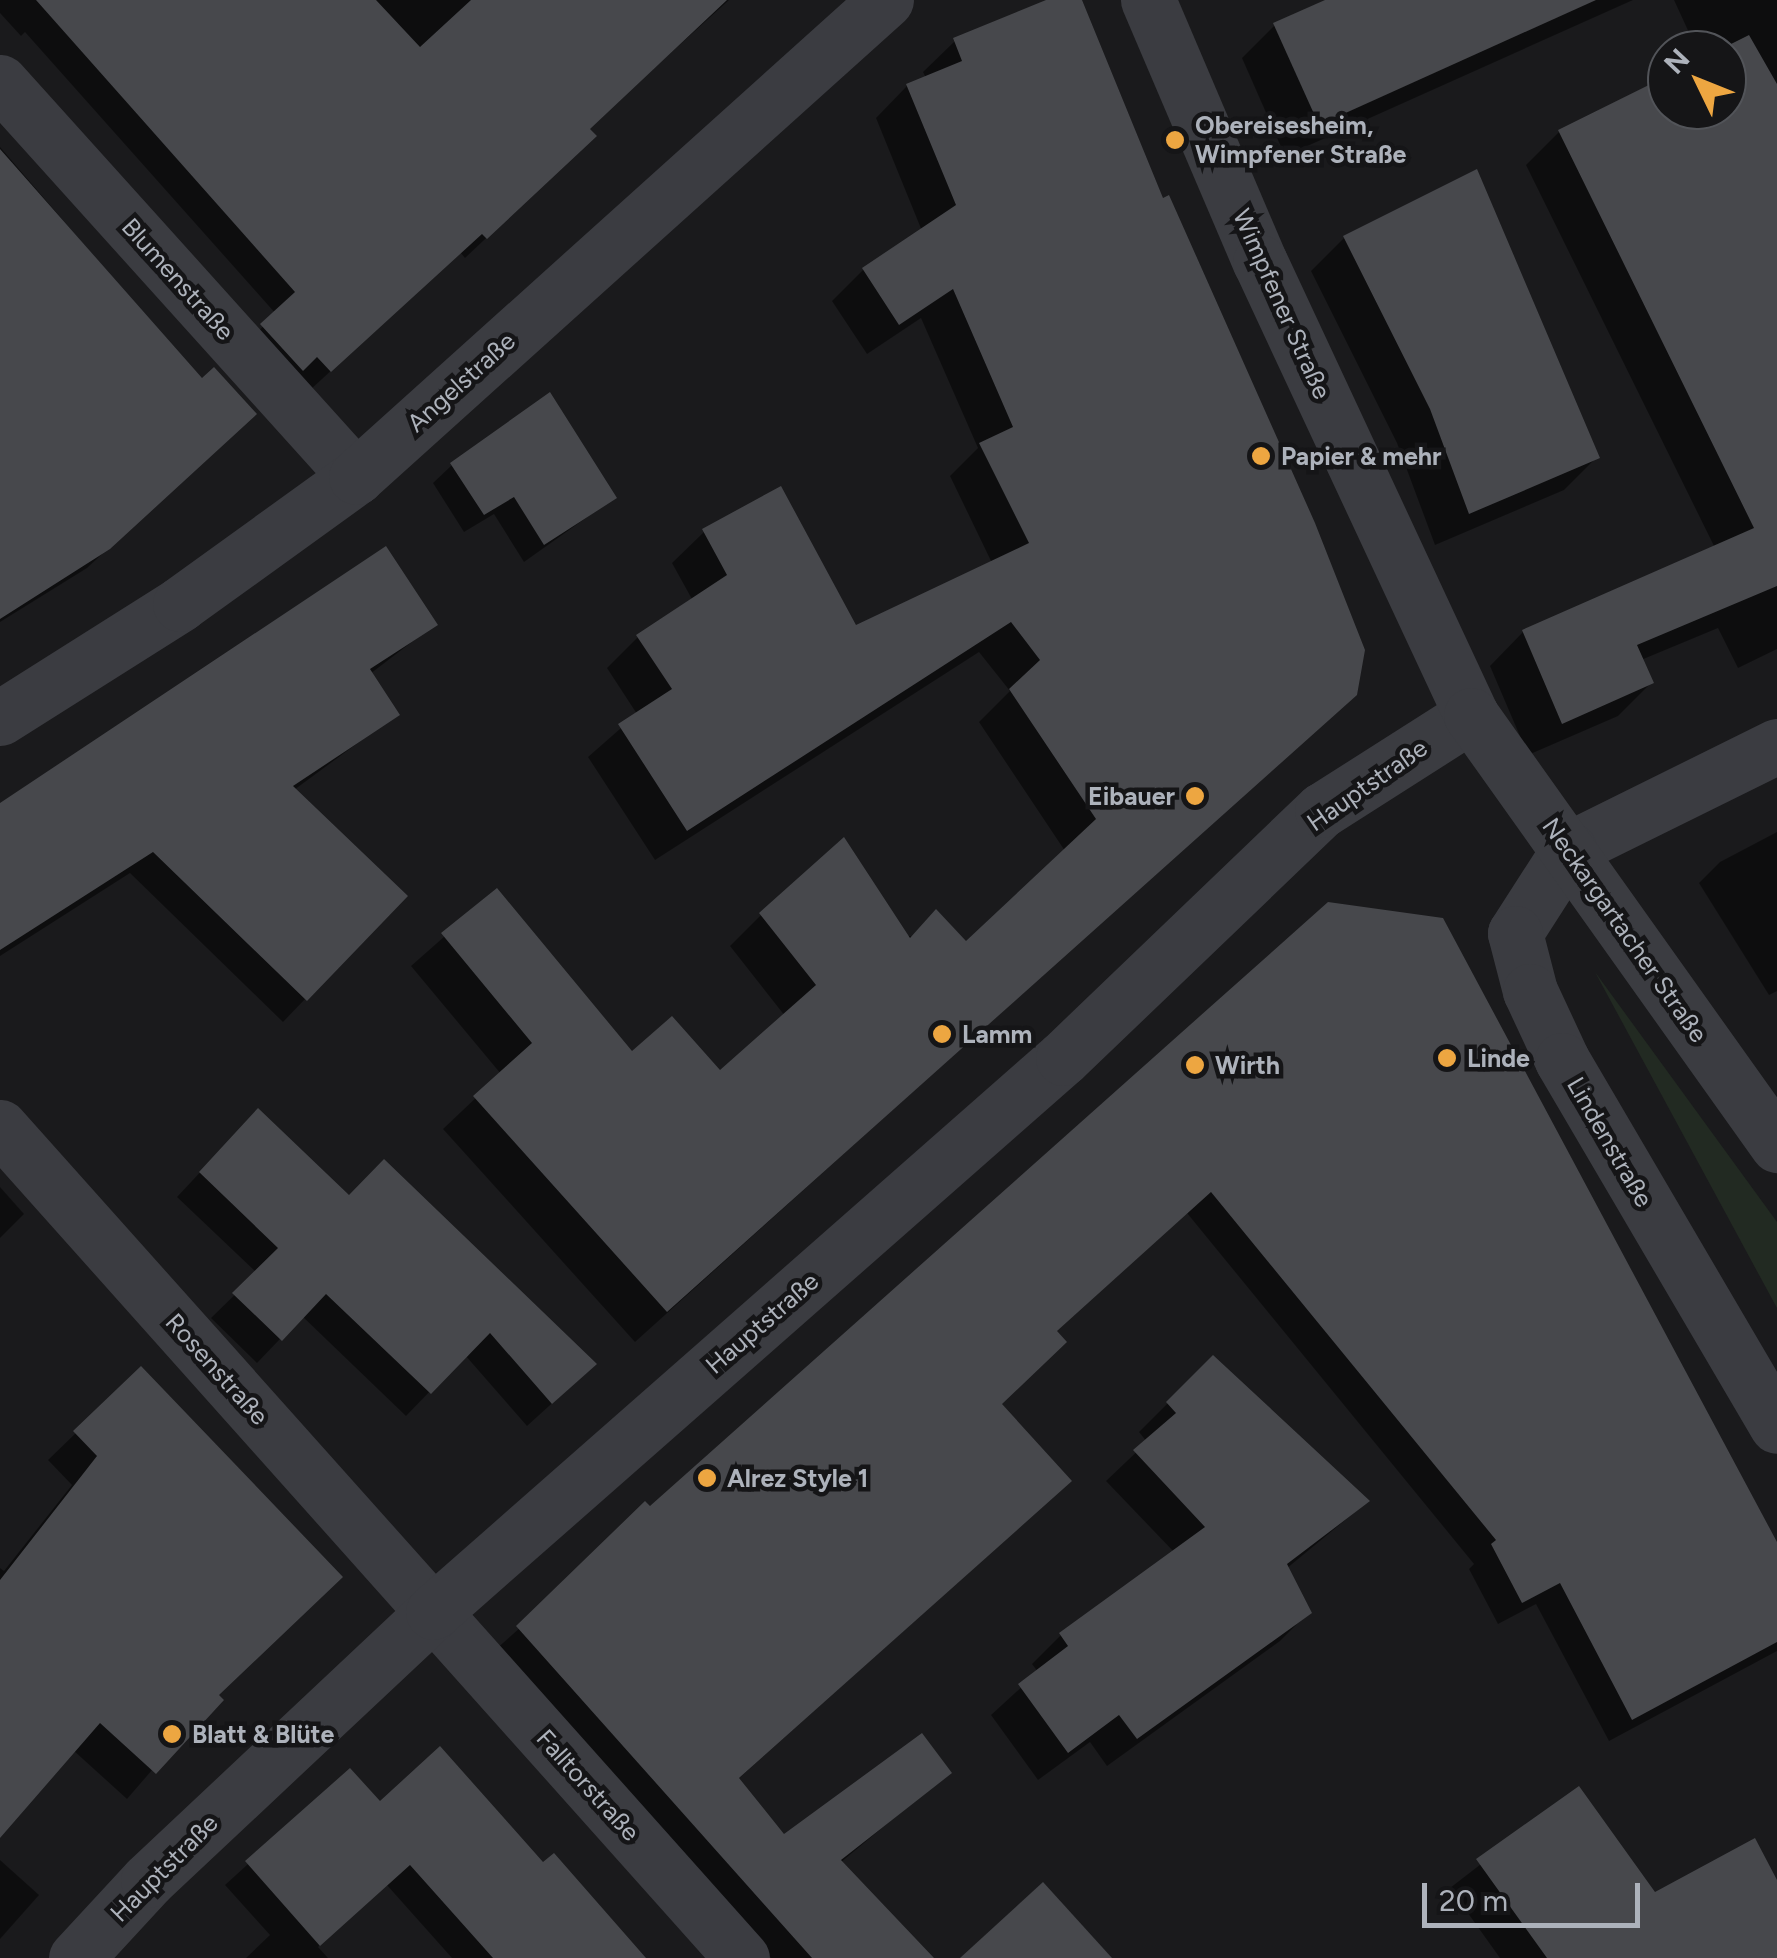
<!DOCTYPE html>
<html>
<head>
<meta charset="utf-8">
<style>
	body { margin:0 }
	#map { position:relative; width:1777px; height:1958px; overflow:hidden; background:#1a1a1c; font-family:Figtree,sans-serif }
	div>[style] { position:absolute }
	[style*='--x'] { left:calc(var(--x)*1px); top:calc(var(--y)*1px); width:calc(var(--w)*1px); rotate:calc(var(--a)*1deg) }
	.green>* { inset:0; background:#222a22 }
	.shadow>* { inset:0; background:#0007 }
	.building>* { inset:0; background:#47484c }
	.minor>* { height:55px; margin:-27.5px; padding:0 27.5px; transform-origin:27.5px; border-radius:27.5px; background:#3b3c41 }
	.tertiary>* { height:55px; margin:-27.5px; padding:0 27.5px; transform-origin:27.5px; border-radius:27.5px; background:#3b3c41 }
	.dots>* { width:28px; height:28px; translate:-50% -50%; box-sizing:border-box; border:5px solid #151517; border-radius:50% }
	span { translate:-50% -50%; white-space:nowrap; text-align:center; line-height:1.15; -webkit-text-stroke:9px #151517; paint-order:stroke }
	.poi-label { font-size:25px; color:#adb2bb; font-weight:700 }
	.left { translate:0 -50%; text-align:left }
	.right { translate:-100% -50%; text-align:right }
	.street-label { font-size:25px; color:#adb2bb }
	.north { position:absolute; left:1647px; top:30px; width:100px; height:100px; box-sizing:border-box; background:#151517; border:2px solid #525459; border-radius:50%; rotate:313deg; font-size:28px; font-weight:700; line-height:40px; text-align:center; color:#adb2bb }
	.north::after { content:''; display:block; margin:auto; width:35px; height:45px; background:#eda641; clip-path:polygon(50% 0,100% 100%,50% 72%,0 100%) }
	.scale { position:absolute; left:1422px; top:1883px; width:218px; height:45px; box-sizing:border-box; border:5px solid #adb2bb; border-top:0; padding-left:12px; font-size:30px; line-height:35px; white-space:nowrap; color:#adb2bb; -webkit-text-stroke:8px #151517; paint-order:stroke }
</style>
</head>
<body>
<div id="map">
	<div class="green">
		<div style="clip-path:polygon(1595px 972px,1777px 1222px,1777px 1308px)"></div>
	</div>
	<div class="shadow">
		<div style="clip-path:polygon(0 0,729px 0,587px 129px,573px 156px,465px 258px,460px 252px,309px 391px,242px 347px,276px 314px,25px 32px,21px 36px,0 13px)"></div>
		<div style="clip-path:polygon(1053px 0,1080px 0,1355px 693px,635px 1342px,443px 1129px,501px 1074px,411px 966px,496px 891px,631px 1055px,720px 1073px,785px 1016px,730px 946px,761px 915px,966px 944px,1065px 851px,979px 722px,1010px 691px,979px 652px,655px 860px,588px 757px,637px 714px,607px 668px,638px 637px,693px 601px,672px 563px,704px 532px,855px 628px,992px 563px,950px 476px,978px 448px,921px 318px,867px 354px,832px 301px,863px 270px,922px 231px,876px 118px,907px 86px,926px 78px,923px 72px,955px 41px)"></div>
		<div style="clip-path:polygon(1331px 0,1633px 0,1285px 156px,1242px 58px,1275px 25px)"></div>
		<div style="clip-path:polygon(1674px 0,1777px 0,1777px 649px,1738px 668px,1718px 628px,1641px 660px,1651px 683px,1618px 716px,1528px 755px,1490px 666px,1523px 632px,1715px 548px,1526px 165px,1559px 132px,1667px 78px,1667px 110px,1727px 110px,1727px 50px,1697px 50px)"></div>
		<div style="clip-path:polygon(0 147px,202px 382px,234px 432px,87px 568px,0 622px)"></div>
		<div style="clip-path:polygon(1344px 238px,1597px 457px,1564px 490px,1435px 545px,1397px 443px,1311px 271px)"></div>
		<div style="clip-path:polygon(452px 465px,614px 498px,524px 562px,494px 514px,464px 532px,433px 483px)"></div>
		<div style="clip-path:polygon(434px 625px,370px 674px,397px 714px,294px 790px,404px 896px,283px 1022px,130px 873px,0 956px,0 804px)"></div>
		<div style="clip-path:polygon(1777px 832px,1777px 991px,1769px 995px,1699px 883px,1720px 862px)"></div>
		<div style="clip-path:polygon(1329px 905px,1777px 1549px,1777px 1651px,1609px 1741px,1536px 1604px,1498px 1624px,1469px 1569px,1474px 1564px,1187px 1213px,1055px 1332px,999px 1405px,1045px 1504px,737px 1780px,784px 1837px,949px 1772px,840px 1863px,929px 1958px,771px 1958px,494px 1651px)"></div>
		<div style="clip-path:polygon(235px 1135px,349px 1198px,570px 1387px,527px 1426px,465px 1355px,406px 1416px,302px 1316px,257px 1363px,211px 1318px,257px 1273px,177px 1197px)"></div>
		<div style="clip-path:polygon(0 1187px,24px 1214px,0 1238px)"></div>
		<div style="clip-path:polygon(1213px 1358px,1367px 1502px,1286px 1569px,1309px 1612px,1280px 1641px,1107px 1766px,1090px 1742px,1038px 1780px,991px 1715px,1038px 1672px,1032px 1664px,1061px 1635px,1174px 1552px,1106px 1481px,1147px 1442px,1139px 1432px)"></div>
		<div style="clip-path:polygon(141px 1370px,216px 1696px,127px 1799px,73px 1750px,0 1835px,0 1568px,4px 1571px,72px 1485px,48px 1460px)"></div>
		<div style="clip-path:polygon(350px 1771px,380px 1805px,543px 1866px,642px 1958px,452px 1958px,386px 1884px,318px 1947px,328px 1958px,246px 1958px,270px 1935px,225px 1885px)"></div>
		<div style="clip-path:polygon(1578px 1789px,1654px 1895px,1777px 1885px,1777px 1958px,1500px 1958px,1450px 1888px)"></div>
		<div style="clip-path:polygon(0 1860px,39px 1895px,0 1939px)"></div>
	</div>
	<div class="building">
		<div style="clip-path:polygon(36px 0,376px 0,420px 47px,471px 0,727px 0,590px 129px,597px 136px,487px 239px,482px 234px,331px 372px,317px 357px,303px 371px,260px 324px,295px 292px)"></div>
		<div style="clip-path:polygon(1046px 0,1082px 0,1163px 198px,1169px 195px,1315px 523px,1365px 650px,1357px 695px,667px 1312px,473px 1096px,532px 1043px,441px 933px,497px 888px,632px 1051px,672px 1016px,720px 1070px,816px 985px,759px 913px,844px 837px,910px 938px,936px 909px,966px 941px,1096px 819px,1009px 689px,1040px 660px,1011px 622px,687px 831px,618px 724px,672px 689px,636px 635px,727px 575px,702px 529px,781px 486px,856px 625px,1029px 543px,979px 443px,1013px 427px,953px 289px,899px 325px,862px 268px,956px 205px,906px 84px,962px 61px,953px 38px)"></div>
		<div style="clip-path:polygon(1325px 0,1596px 0,1319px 125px,1273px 23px)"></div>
		<div style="clip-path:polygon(1749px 35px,1777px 84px,1777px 586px,1637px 645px,1654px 683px,1562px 724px,1522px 630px,1754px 528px,1558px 130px,1667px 76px,1667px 110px,1727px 110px,1727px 50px,1719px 50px)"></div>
		<div style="clip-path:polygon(0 149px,202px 378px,214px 367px,257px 414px,110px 549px,0 619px)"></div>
		<div style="clip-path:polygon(1477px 169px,1600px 458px,1469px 514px,1430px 409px,1343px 236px)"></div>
		<div style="clip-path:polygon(550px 392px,617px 498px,544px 545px,514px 497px,484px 515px,450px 463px)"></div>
		<div style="clip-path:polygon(386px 546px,438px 625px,370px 669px,400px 715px,293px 786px,408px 896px,307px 1001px,153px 852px,0 950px,0 803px)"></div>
		<div style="clip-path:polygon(1328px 902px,1443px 918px,1777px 1542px,1777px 1642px,1632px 1720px,1560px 1583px,1522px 1603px,1491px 1544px,1496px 1540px,1211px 1192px,1057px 1331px,1067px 1342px,1002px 1404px,1072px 1481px,739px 1778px,784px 1834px,922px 1733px,952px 1773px,841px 1860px,934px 1958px,812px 1958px,516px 1626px,645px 1501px,650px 1506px)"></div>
		<div style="clip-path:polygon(258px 1108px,349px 1195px,384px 1159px,597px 1364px,552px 1404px,490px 1333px,431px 1394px,326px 1294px,282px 1341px,232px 1293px,278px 1248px,199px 1172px)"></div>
		<div style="clip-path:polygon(1213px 1355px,1370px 1501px,1287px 1564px,1312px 1613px,1137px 1739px,1119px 1715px,1068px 1753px,1018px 1684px,1068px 1646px,1059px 1633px,1205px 1527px,1133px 1450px,1176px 1413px,1166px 1402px)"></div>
		<div style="clip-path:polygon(141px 1366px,343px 1577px,219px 1695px,224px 1700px,156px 1774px,100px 1723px,0 1838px,0 1580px,97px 1456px,73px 1431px)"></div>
		<div style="clip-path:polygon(440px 1746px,543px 1862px,554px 1853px,646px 1958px,493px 1958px,410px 1865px,320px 1946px,245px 1861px,350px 1768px,380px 1801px)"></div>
		<div style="clip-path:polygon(1579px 1786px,1655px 1892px,1755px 1838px,1777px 1880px,1777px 1958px,1547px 1958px,1476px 1859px)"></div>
		<div style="clip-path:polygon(1043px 1882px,1112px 1958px,960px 1958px)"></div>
	</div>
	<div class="minor">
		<div style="--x:0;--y:82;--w:532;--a:47.97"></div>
		<div style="--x:0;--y:718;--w:213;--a:-32.3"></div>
		<div style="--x:180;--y:604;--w:217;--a:-35.8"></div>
		<div style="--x:356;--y:477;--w:713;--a:-41.99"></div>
		<div style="--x:1777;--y:746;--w:232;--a:153.7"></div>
		<div style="--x:1569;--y:849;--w:100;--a:122.7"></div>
		<div style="--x:1515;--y:933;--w:60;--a:75.5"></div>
		<div style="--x:1530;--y:991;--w:76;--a:65.1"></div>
		<div style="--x:1562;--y:1060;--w:424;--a:59.6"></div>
		<div style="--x:0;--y:1127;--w:1114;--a:48.24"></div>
		<div style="--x:76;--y:1958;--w:106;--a:-47.3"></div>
		<div style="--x:148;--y:1880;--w:391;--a:-43.2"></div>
		<div style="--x:433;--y:1612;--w:839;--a:-41.33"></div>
		<div style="--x:1063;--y:1058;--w:359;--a:-43.8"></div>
		<div style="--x:1322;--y:810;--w:177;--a:-32.5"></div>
	</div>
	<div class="tertiary">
		<div style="--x:1148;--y:0;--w:285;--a:66.9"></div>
		<div style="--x:1260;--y:262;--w:500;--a:65"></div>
		<div style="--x:1471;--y:715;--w:528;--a:54.56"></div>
	</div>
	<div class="dots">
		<div style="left:1175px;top:140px;background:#eda641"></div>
		<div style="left:1261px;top:456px;background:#eda641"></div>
		<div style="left:1195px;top:796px;background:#eda641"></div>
		<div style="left:942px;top:1034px;background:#eda641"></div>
		<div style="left:1447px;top:1058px;background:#eda641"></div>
		<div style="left:1195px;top:1065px;background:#eda641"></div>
		<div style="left:707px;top:1478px;background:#eda641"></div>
		<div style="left:172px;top:1734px;background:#eda641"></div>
	</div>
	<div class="poi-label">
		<span class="left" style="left:1195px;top:140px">Obereisesheim,<br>Wimpfener Straße</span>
		<span class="left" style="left:1281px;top:456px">Papier &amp; mehr</span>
		<span class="right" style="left:1175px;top:796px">Eibauer</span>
		<span class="left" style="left:962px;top:1034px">Lamm</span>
		<span class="left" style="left:1467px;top:1058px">Linde</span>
		<span class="left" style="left:1215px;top:1065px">Wirth</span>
		<span class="left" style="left:727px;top:1478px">Alrez Style 1</span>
		<span class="left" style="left:192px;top:1734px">Blatt &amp; Blüte</span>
	</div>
	<div class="street-label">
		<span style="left:178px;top:279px;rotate:48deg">Blumenstraße</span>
		<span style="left:1282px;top:304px;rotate:66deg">Wimpfener Straße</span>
		<span style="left:461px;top:382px;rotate:-42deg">Angelstraße</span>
		<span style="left:1367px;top:785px;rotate:-35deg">Hauptstraße</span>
		<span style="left:1625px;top:930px;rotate:55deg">Neckargartacher Straße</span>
		<span style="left:1610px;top:1142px;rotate:60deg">Lindenstraße</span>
		<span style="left:762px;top:1323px;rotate:-41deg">Hauptstraße</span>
		<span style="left:217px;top:1369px;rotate:48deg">Rosenstraße</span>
		<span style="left:588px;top:1785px;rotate:48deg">Falltorstraße</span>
		<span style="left:164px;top:1868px;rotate:-45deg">Hauptstraße</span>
	</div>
	<div class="north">N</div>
	<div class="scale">20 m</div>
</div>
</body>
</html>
